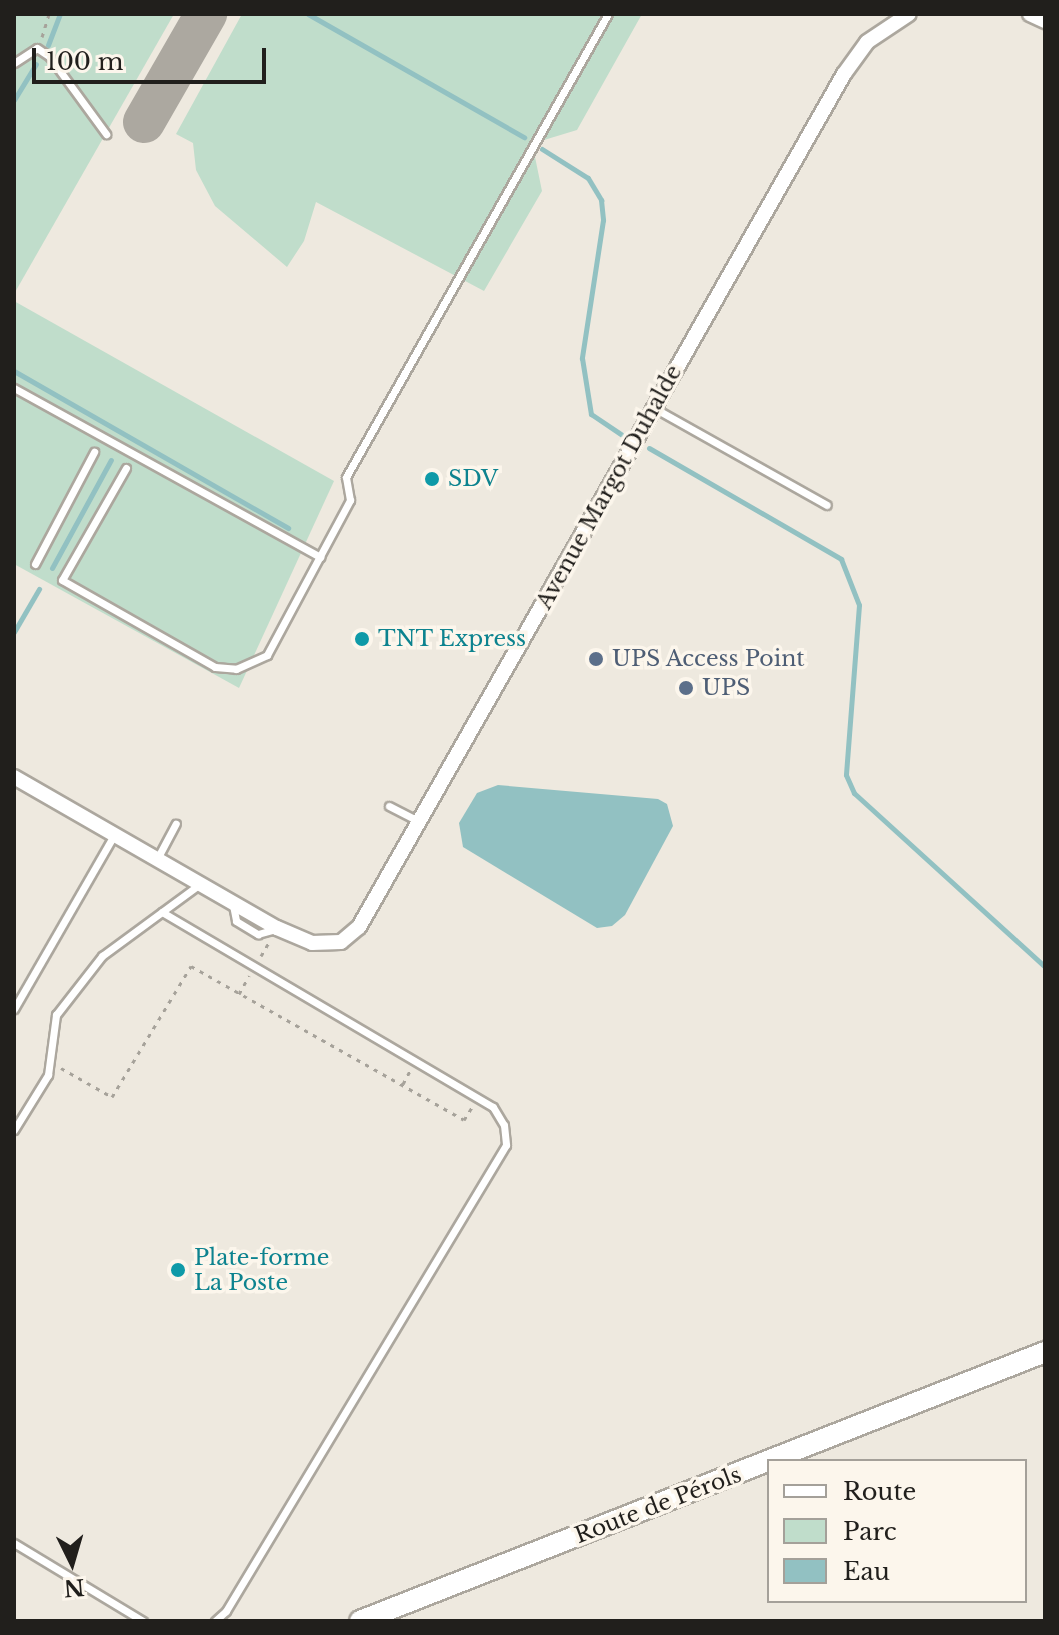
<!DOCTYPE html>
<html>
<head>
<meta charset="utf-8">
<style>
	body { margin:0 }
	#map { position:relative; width:1059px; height:1635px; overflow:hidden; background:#eee9df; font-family:"Libre Baskerville",serif }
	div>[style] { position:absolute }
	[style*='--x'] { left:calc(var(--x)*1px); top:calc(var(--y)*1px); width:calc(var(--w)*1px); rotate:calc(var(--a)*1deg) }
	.green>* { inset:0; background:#c0ddcb }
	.water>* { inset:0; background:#92c1c2 }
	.stream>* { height:5px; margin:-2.5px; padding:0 2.5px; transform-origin:2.5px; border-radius:2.5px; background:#92c1c2 }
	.taxiway>* { height:42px; margin:-21px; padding:0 21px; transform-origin:21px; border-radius:21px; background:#aca8a0 }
	.path>* { height:3px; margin-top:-1.5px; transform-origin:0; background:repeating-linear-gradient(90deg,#a6a29a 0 4px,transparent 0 10px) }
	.roads { filter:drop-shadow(2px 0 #aca79e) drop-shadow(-2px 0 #aca79e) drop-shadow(0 2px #aca79e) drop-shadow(0 -2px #aca79e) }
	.lane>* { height:7px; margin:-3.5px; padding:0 3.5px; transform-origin:3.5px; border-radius:3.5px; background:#fff }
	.street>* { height:14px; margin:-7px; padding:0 7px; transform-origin:7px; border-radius:7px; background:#fff }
	.secondary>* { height:20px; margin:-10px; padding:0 10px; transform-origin:10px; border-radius:10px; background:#fff }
	.dots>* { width:22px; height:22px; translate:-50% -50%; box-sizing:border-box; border:4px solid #fcf6ec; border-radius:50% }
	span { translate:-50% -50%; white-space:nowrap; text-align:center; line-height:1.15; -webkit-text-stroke:7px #fcf6ec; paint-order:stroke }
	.culture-label { font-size:22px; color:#0d838f }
	.left { translate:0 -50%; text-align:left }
	.street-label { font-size:22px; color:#211f1c }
	.service-label { font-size:22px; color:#4e5e75 }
	.frame { position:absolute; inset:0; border:16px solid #211f1c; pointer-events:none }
	.legend { position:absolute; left:767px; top:1459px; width:260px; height:144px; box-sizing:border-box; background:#fcf6ec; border:2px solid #a4a099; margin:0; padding:10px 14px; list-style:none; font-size:24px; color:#211f1c }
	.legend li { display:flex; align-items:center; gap:16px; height:40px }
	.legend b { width:40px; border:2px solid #a4a099 }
	.north { position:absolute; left:32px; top:1523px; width:80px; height:80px; -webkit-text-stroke:6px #fcf6ec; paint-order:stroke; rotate:175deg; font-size:22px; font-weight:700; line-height:32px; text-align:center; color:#211f1c }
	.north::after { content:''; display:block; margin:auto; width:28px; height:36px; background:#211f1c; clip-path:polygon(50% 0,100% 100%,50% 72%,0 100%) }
	.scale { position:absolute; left:32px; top:48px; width:234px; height:36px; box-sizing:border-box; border:4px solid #211f1c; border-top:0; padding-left:10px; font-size:24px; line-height:28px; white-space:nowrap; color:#211f1c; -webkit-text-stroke:6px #fcf6ec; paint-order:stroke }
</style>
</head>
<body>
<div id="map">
	<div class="green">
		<div style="clip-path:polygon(14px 14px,174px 14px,14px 294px)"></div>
		<div style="clip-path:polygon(242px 14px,642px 14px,577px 130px,544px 140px,535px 157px,542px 191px,484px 291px,316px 202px,304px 241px,287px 267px,215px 206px,196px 170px,193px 143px,176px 134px)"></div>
		<div style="clip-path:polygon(14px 301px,334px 481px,239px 688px,14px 564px)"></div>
	</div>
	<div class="water">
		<div style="clip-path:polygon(498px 785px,658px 799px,667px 804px,673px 826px,625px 915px,612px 926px,597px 928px,463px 847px,459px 823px,477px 793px)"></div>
	</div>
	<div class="stream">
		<div style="--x:308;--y:14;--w:249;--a:29.7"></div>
		<div style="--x:48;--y:45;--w:33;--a:-69"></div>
		<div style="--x:14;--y:100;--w:42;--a:-58.6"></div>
		<div style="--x:542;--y:149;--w:54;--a:32.2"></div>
		<div style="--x:588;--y:178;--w:26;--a:59"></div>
		<div style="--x:601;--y:200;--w:20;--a:84"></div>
		<div style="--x:603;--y:220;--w:140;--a:98.7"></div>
		<div style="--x:582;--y:358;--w:57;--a:80.9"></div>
		<div style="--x:591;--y:414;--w:36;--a:34"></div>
		<div style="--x:14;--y:371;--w:316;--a:29.8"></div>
		<div style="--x:649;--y:448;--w:222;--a:30"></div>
		<div style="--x:841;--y:559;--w:49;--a:68.6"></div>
		<div style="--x:859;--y:605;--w:170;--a:94.4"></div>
		<div style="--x:846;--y:775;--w:20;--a:66"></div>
		<div style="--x:854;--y:793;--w:258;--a:42.3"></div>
		<div style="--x:52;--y:568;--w:123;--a:-61.4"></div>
		<div style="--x:14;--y:632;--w:50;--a:-59.8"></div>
	</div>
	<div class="taxiway">
		<div style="--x:144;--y:122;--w:125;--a:-60.1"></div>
	</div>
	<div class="path">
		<div style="--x:42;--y:37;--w:24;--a:-73"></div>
		<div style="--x:261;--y:956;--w:16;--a:-60"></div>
		<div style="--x:239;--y:994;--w:21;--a:-61"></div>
		<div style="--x:61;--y:1068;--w:59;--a:29.6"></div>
		<div style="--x:112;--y:1097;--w:153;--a:-58.9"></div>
		<div style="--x:191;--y:966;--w:313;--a:29.4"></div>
		<div style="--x:464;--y:1120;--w:15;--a:-58"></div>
		<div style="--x:403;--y:1084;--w:15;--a:-62"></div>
	</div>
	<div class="roads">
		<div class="lane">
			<div style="--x:14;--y:63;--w:27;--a:-33"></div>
			<div style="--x:37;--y:48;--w:14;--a:34"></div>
			<div style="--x:49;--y:56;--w:97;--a:53.8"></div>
			<div style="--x:14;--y:388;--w:350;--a:28.9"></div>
			<div style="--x:654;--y:408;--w:198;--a:29.3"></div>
			<div style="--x:126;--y:468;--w:129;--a:119.7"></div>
			<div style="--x:62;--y:580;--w:176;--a:29.6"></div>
			<div style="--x:215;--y:667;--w:21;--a:5"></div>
			<div style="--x:236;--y:669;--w:34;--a:-24"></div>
			<div style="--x:267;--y:655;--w:176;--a:-61.8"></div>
			<div style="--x:350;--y:500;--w:23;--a:-100"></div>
			<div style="--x:346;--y:477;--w:532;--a:-60.5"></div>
			<div style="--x:35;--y:564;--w:127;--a:-62.2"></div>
			<div style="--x:389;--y:806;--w:34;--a:27"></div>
			<div style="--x:157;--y:859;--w:40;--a:-62"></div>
			<div style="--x:233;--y:905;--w:16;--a:79"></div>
			<div style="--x:236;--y:921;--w:26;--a:31"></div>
			<div style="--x:258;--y:934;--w:18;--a:-16"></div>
			<div style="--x:162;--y:912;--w:384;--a:30.5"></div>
			<div style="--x:493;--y:1107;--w:21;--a:59"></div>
			<div style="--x:504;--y:1125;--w:20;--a:84"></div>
			<div style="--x:506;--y:1145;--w:544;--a:121"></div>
			<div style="--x:226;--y:1611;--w:15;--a:138"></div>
			<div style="--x:14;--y:1009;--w:201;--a:-60.1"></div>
			<div style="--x:14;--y:1130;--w:65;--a:-58.3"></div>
			<div style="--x:48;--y:1075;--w:61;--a:-82.4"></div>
			<div style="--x:56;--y:1015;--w:75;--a:-52.1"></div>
			<div style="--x:102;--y:956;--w:122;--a:-36.3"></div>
			<div style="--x:14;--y:1543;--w:151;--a:31.2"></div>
		</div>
		<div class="street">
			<div style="--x:1030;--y:14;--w:17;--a:25"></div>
			<div style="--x:14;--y:777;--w:303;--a:29.9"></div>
			<div style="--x:277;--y:928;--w:38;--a:23"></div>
			<div style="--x:312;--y:943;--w:29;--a:-2"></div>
			<div style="--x:341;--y:942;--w:23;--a:-40"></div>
			<div style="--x:359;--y:927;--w:981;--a:-60.38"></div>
			<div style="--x:844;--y:74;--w:39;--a:-54"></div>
			<div style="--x:867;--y:42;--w:50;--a:-33.7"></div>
		</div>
		<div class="secondary">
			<div style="--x:360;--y:1621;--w:736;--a:-21.44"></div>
		</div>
	</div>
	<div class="dots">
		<div style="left:432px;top:479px;background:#0f9aa8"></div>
		<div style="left:362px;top:639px;background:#0f9aa8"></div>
		<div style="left:596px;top:659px;background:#5c6f8a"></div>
		<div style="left:686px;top:688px;background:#5c6f8a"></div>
		<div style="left:178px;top:1270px;background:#0f9aa8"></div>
	</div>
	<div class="culture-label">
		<span class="left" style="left:448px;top:479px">SDV</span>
		<span class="left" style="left:378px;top:639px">TNT Express</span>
		<span class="left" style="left:194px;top:1270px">Plate-forme<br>La Poste</span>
	</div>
	<div class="street-label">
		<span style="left:609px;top:487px;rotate:-61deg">Avenue Margot Duhalde</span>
		<span style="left:658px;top:1505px;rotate:-21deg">Route de Pérols</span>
	</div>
	<div class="service-label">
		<span class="left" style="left:612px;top:659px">UPS Access Point</span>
		<span class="left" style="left:702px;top:688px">UPS</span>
	</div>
	<div class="frame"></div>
	<ul class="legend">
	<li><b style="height:10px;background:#fff"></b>Route</li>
	<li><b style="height:22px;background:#c0ddcb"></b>Parc</li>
	<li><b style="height:22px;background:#92c1c2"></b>Eau</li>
	</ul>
	<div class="north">N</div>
	<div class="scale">100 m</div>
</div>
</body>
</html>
